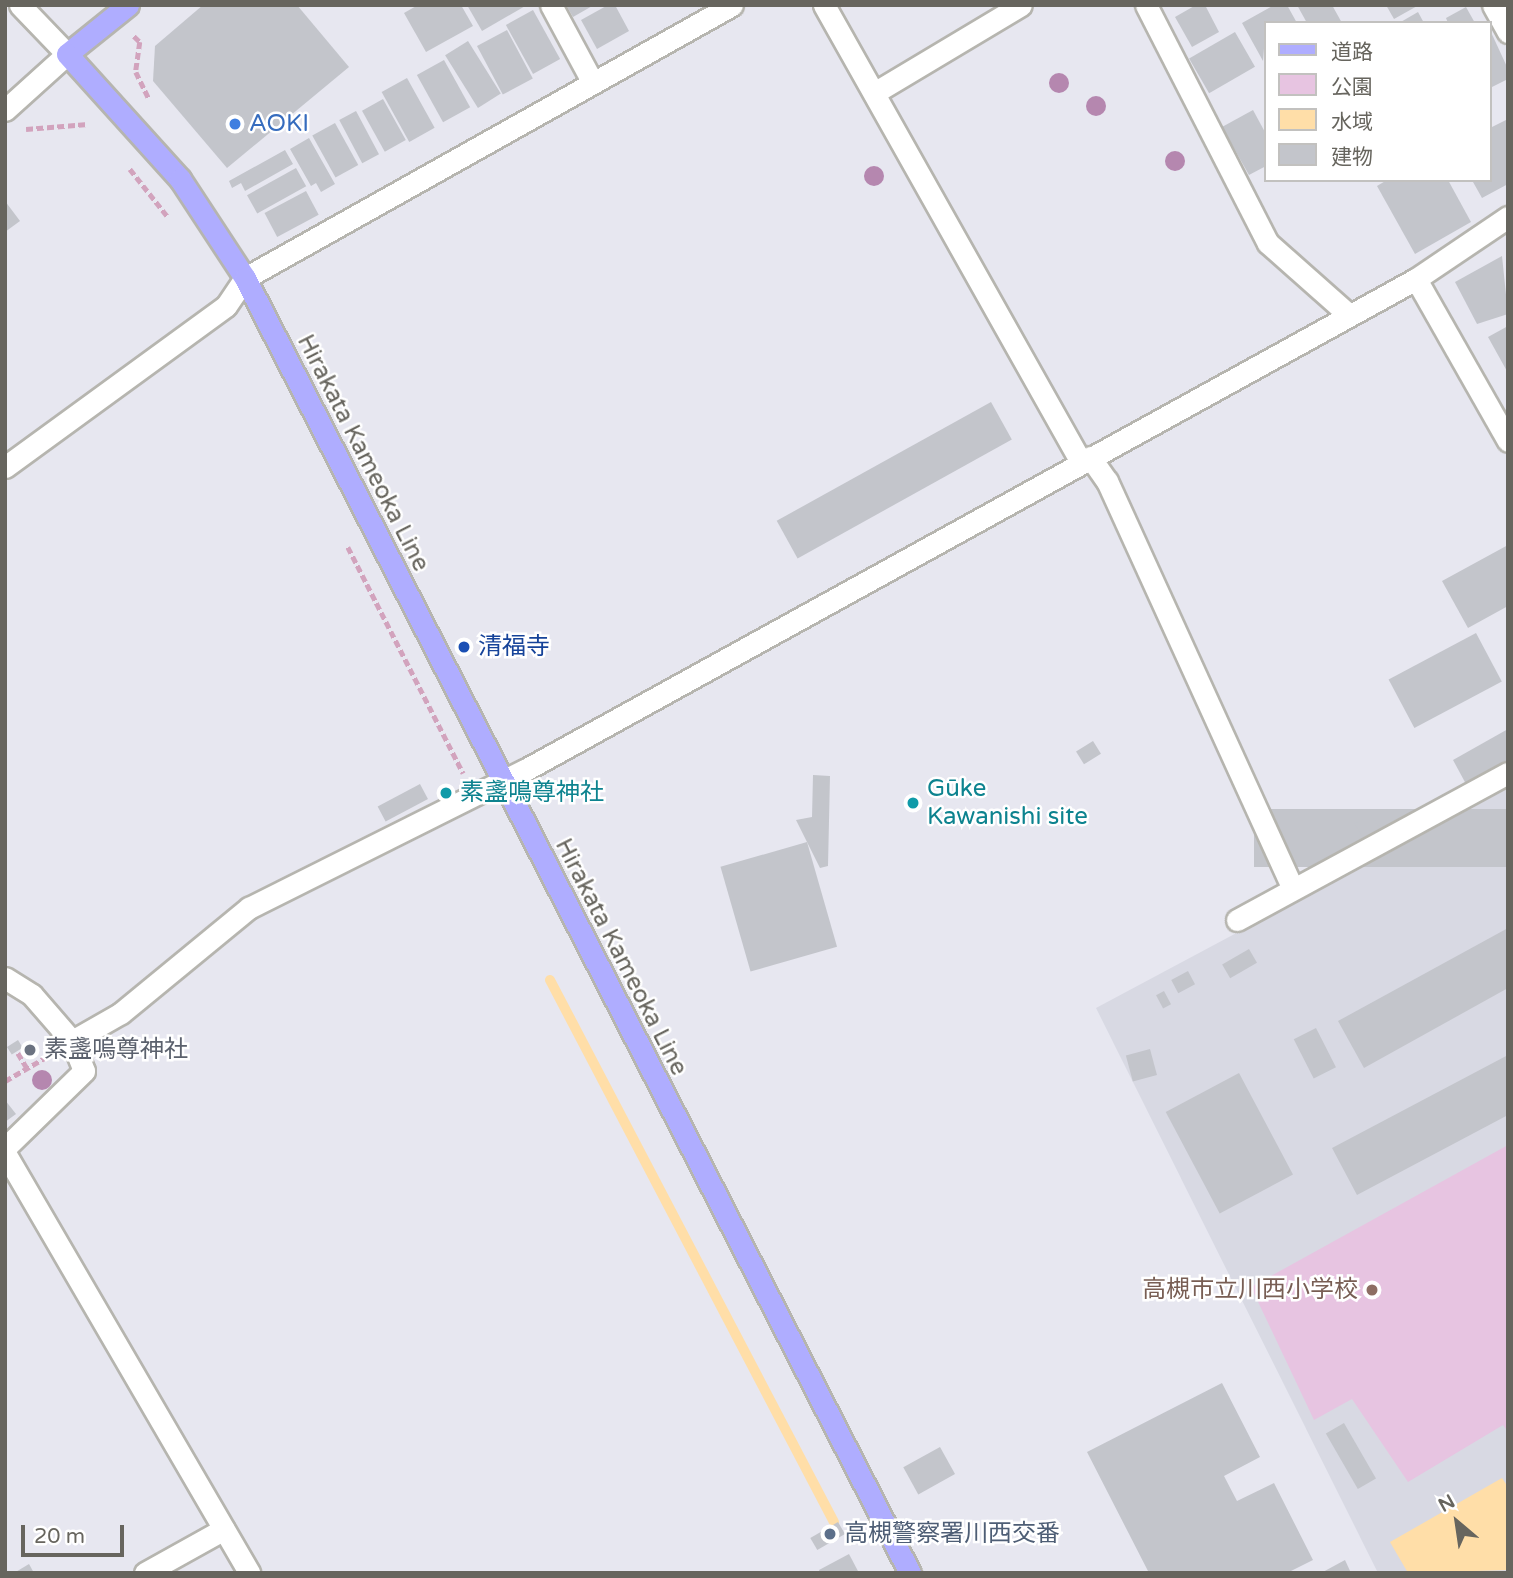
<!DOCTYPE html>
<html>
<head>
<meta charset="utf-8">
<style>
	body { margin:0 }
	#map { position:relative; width:1513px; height:1578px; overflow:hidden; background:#e7e7f0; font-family:"Varela Round","Noto Sans JP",sans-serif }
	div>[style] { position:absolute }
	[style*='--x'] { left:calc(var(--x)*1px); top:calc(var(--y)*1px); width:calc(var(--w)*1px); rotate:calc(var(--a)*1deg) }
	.education>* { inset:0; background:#d8d9e3 }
	.green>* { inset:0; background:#e7c4e1 }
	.water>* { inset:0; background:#ffdea8 }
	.stream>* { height:10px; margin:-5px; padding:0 5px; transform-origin:5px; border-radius:5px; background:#ffdea8 }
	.building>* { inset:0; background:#c3c5cb; transform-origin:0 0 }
	.path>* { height:4.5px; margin-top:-2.25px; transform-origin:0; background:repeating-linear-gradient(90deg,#d2a3bd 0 7px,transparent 0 10.5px) }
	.roads { filter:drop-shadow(2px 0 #b6b5af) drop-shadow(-2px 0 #b6b5af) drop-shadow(0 2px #b6b5af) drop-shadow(0 -2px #b6b5af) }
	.street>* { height:21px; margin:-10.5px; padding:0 10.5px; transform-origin:10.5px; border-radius:10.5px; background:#fff }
	.secondary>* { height:21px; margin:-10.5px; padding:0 10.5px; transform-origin:10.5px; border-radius:10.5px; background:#fff }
	.primary>* { height:21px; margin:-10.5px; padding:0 10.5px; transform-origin:10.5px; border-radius:10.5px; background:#afadff }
	.trees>* { width:20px; height:20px; margin:-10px; border-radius:50%; background:#b587af }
	.dots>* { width:19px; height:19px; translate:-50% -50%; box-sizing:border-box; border:4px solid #fff; border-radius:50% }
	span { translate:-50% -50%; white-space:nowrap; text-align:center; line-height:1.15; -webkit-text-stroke:5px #fff; paint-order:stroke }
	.shop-label { font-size:24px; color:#366cbe }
	.left { translate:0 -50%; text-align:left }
	.street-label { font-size:24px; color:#67655e }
	.transit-label { font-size:24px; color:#164399 }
	.culture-label { font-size:24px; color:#0d838f }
	.worship-label { font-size:24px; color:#5b616d }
	.education-label { font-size:24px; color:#785e54 }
	.right { translate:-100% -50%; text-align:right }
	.service-label { font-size:24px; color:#4e5e75 }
	.frame { position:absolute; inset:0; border:7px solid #67655e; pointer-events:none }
	.legend { position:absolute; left:1264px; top:21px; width:228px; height:161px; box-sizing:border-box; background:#fff; border:2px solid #c2c1bf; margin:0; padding:9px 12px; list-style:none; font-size:21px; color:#67655e }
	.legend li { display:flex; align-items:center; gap:14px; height:35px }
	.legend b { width:35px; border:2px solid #c2c1bf }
	.north { position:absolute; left:1422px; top:1487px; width:70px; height:70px; -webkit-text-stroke:5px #fff; paint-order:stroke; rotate:331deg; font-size:19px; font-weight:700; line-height:28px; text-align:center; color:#67655e }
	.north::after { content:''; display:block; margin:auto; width:24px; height:32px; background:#67655e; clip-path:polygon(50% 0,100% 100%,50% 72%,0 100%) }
	.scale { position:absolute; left:21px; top:1525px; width:103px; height:32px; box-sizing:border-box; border:4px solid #67655e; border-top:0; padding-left:9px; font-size:21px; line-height:24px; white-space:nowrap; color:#67655e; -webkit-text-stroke:5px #fff; paint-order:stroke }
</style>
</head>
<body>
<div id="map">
	<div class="education">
		<div style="clip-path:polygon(1508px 788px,1508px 1573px,1378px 1573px,1096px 1008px)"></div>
	</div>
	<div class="green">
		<div style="clip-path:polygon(1508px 1145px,1508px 1432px,1503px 1425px,1408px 1482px,1352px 1399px,1314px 1420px,1251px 1287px)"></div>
	</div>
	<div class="water">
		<div style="clip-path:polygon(1502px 1478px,1508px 1487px,1508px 1570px,1408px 1573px,1390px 1542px)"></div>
	</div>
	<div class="stream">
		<div style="--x:550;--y:980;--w:612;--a:62.35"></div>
	</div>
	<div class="building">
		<div style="clip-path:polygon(203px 5px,297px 5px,349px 67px,227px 168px,153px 81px,155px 46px)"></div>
		<div style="clip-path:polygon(418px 5px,461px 5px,473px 26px,426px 52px,404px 13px)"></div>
		<div style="clip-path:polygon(467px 5px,527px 5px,482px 31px)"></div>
		<div style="clip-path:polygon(566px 5px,594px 5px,573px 17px)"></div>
		<div style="clip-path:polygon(608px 5px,615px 5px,629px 31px,597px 49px,581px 20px)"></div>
		<div style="clip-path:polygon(1196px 5px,1205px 5px,1219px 32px,1192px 47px,1175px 17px)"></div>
		<div style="clip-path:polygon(1274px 5px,1287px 5px,1297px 23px,1266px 23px,1263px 61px,1242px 23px)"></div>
		<div style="clip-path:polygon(1297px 5px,1332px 5px,1342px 23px,1307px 23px)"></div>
		<div style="clip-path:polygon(1386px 5px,1419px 5px,1394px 19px)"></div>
		<div style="clip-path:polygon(1466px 7px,1475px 23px,1448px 23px,1446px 18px)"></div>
		<div style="left:533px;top:10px;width:56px;height:31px;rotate:61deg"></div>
		<div style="clip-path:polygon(1418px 12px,1424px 23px,1399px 23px)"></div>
		<div style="left:507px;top:30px;width:55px;height:34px;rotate:62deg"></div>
		<div style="clip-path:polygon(1490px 30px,1508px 69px,1508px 79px,1490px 88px)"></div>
		<div style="left:1235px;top:32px;width:40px;height:53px;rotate:60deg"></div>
		<div style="left:468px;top:41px;width:62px;height:27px;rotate:58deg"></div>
		<div style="left:444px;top:60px;width:54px;height:31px;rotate:61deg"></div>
		<div style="left:407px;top:78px;width:57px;height:29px;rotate:61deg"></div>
		<div style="left:383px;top:99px;width:47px;height:24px;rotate:61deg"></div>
		<div style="clip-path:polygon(1253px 110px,1266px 134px,1266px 166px,1249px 175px,1222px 127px)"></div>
		<div style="left:356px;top:111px;width:49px;height:19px;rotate:62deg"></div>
		<div style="clip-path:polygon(1508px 119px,1508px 184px,1482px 198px,1473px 182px,1463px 180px,1490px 180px,1490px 128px)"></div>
		<div style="left:335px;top:123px;width:48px;height:26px;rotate:61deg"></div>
		<div style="clip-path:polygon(309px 138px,335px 184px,321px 192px,316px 183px,311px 186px,290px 149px)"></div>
		<div style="clip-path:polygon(285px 150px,293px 164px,245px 191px,241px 183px,232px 188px,229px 181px)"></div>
		<div style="left:296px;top:168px;width:21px;height:56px;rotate:61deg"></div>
		<div style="clip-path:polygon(1387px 180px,1448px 180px,1471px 222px,1415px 254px,1377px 186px)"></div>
		<div style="left:306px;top:191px;width:27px;height:47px;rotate:62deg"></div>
		<div style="clip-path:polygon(5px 201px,20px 221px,5px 232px)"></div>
		<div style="clip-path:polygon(1502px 256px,1508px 314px,1477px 324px,1455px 282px)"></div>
		<div style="clip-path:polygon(1508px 326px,1508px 373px,1488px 337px)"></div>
		<div style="left:991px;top:402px;width:43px;height:245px;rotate:61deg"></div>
		<div style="clip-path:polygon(1508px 545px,1508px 606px,1468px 628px,1442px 581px)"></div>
		<div style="left:1476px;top:633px;width:55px;height:99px;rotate:62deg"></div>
		<div style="clip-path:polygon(1508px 729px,1508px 760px,1466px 784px,1453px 760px)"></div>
		<div style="left:1093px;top:741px;width:15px;height:20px;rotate:58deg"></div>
		<div style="clip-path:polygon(813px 775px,830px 776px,828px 866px,820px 868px,796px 820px,812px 817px)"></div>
		<div style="left:420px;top:784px;width:17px;height:48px;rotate:62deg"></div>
		<div style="left:1508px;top:809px;width:58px;height:254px;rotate:90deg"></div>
		<div style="left:1371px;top:814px;width:17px;height:19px;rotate:59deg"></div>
		<div style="left:807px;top:842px;width:109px;height:90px;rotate:74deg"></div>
		<div style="clip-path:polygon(1508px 928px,1508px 988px,1364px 1068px,1338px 1021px)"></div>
		<div style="left:1249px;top:949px;width:16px;height:31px;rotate:60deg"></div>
		<div style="left:1188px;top:971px;width:15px;height:19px;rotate:62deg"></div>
		<div style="left:1164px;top:991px;width:15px;height:9px;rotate:62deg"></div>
		<div style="left:1316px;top:1028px;width:44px;height:25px;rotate:63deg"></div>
		<div style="left:18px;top:1040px;width:9px;height:13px;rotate:58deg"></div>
		<div style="left:1150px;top:1049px;width:27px;height:25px;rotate:75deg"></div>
		<div style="clip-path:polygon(1508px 1055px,1508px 1115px,1357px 1195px,1332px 1148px)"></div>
		<div style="left:1239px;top:1073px;width:115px;height:83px;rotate:62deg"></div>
		<div style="clip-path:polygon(5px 1100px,16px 1114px,5px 1122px)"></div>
		<div style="clip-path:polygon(1222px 1383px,1260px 1457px,1224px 1476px,1237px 1501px,1274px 1483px,1313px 1560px,1287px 1573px,1149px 1573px,1087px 1452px)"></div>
		<div style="left:1344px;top:1423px;width:64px;height:21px;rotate:60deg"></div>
		<div style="left:940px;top:1447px;width:31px;height:42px;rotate:61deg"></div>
		<div style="left:838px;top:1522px;width:14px;height:32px;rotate:60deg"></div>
		<div style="clip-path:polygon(849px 1554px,859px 1573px,820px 1573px,819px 1570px)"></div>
		<div style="clip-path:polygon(1345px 1560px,1351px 1573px,1321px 1573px)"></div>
		<div style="clip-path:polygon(29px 1564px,34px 1573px,14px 1573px)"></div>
	</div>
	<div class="path">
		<div style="--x:134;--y:36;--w:8;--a:45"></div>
		<div style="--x:140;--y:42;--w:30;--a:98"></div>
		<div style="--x:136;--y:72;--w:30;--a:64"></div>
		<div style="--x:26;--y:129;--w:62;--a:-4.6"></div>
		<div style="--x:130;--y:169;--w:61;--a:51.6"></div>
		<div style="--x:348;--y:547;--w:254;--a:63"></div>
		<div style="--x:18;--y:1053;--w:17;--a:59"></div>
		<div style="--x:5;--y:1081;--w:50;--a:-30.2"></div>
	</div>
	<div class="roads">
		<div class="street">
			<div style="--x:551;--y:5;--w:86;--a:61.7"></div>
			<div style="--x:824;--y:5;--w:524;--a:60.65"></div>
			<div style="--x:1146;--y:5;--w:267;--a:62.9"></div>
			<div style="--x:1268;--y:243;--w:108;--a:41.6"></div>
			<div style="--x:1493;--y:5;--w:31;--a:61"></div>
			<div style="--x:874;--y:93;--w:171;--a:-30.9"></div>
			<div style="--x:1416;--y:279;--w:186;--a:60.4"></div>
			<div style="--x:1090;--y:457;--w:29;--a:55"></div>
			<div style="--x:1107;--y:481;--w:448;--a:65.5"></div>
			<div style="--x:5;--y:467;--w:273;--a:-36.1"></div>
			<div style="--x:226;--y:306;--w:34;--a:-56"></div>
			<div style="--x:245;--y:278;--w:558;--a:-29.27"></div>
			<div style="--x:1237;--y:920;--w:308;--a:-28.5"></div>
			<div style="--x:5;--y:978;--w:32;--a:32"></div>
			<div style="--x:32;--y:995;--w:61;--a:49"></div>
			<div style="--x:72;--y:1041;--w:32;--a:68"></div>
			<div style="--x:84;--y:1071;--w:110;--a:135.7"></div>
			<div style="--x:72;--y:1041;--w:56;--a:-29.7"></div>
			<div style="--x:121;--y:1013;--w:166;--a:-39.4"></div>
			<div style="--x:249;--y:908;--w:309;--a:-26.6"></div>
			<div style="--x:525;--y:770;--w:1017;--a:-28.86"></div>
			<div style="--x:1416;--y:279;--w:111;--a:-34"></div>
			<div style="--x:5;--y:1153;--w:486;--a:59.8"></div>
			<div style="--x:145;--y:1573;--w:90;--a:-29.1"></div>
		</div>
		<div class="secondary">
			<div style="--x:5;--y:110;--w:84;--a:-42.1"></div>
			<div style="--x:67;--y:54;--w:68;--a:-133.8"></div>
		</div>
		<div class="primary">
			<div style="--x:128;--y:5;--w:78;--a:141.2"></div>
			<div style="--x:67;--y:54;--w:169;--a:47.9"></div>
			<div style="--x:180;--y:179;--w:118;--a:56.7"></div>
			<div style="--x:245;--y:278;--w:1456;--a:62.82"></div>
		</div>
	</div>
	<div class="trees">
		<div style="left:1059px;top:83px"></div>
		<div style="left:1096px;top:106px"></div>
		<div style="left:1175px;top:161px"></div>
		<div style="left:874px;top:176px"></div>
		<div style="left:42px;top:1080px"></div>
	</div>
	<div class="dots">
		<div style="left:235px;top:124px;background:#3f7fe0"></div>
		<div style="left:464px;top:647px;background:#1a4fb4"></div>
		<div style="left:446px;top:793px;background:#0f9aa8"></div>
		<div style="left:913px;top:803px;background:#0f9aa8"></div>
		<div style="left:30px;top:1050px;background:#6b7280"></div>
		<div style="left:1372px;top:1290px;background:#8d6e63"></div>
		<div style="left:830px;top:1534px;background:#5c6f8a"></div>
	</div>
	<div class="shop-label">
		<span class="left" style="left:249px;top:124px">AOKI</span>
	</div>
	<div class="street-label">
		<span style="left:363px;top:453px;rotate:63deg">Hirakata Kameoka Line</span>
		<span style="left:621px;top:957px;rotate:63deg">Hirakata Kameoka Line</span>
	</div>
	<div class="transit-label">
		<span class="left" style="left:478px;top:647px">清福寺</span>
	</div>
	<div class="culture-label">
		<span class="left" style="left:927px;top:803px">Gūke<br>Kawanishi site</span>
		<span class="left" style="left:460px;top:793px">素盞鳴尊神社</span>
	</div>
	<div class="worship-label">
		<span class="left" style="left:44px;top:1050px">素盞嗚尊神社</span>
	</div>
	<div class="education-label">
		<span class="right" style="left:1358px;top:1290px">高槻市立川西小学校</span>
	</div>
	<div class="service-label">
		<span class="left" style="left:844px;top:1534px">高槻警察署川西交番</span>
	</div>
	<div class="frame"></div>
	<ul class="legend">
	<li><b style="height:9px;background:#afadff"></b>道路</li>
	<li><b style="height:19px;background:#e7c4e1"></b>公園</li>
	<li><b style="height:19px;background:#ffdea8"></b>水域</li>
	<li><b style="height:19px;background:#c3c5cb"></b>建物</li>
	</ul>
	<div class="north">N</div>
	<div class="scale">20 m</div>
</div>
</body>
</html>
